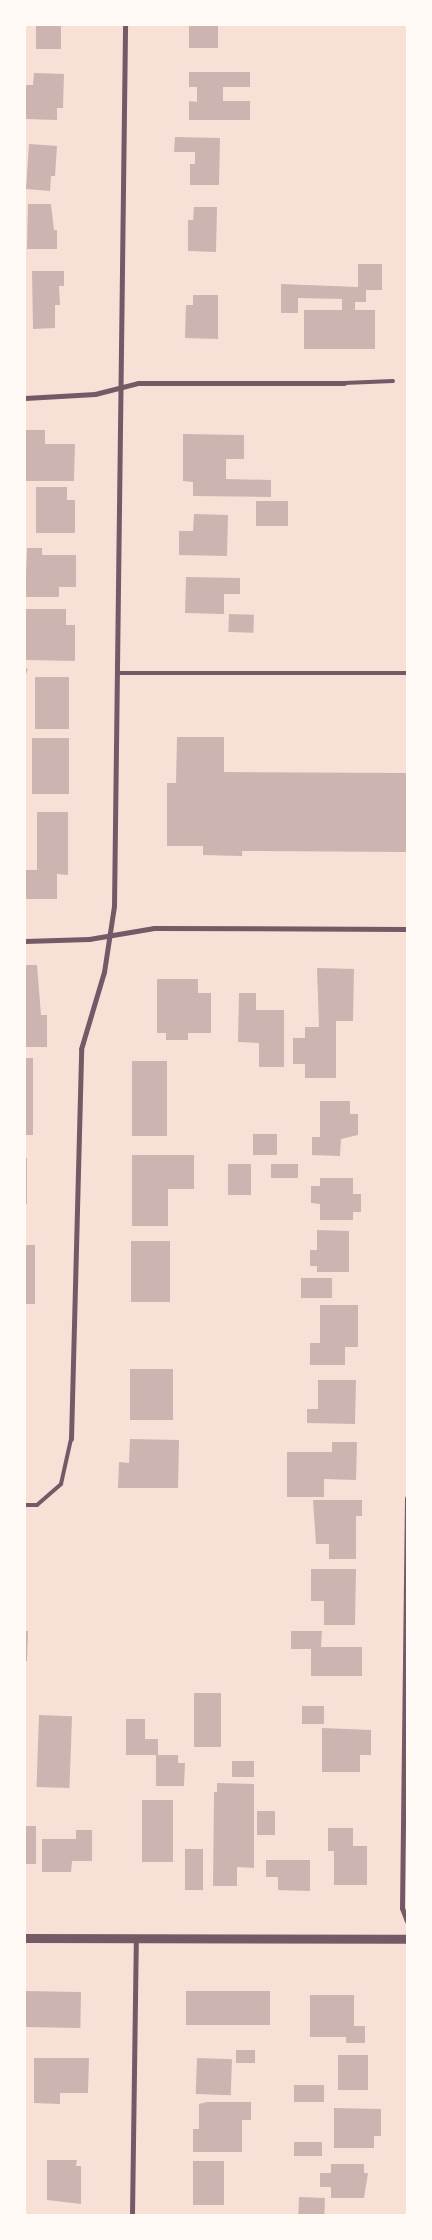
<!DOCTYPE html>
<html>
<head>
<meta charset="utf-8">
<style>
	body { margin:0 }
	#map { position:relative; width:432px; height:2240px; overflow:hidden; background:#f7e1d7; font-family:Georgia,serif }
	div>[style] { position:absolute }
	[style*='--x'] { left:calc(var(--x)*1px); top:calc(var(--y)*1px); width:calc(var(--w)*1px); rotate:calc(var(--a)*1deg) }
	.building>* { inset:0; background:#ccb4b1; transform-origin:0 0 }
	.service>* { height:4px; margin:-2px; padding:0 2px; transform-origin:2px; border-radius:2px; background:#755966 }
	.minor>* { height:5px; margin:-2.5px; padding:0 2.5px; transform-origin:2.5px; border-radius:2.5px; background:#755966 }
	.tertiary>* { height:9px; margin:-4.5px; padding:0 4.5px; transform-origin:4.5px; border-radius:4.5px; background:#755966 }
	span { translate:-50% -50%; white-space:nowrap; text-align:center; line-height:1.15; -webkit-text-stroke:5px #fffaf5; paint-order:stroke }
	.frame { position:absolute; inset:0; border:26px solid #fffaf5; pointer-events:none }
</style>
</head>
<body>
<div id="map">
	<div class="building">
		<div style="left:36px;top:25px;width:25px;height:24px"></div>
		<div style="left:189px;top:25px;width:29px;height:23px"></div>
		<div style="clip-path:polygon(189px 72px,250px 72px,250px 87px,223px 87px,223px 101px,250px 101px,250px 120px,189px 120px,189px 101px,197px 102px,197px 87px,189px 87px)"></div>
		<div style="clip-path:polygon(34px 73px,64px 74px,63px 108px,57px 108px,57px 120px,25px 119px,25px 85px,33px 85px)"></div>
		<div style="clip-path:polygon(175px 137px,220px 138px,219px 185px,190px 185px,190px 164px,195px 164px,195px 152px,174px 152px)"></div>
		<div style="clip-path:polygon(29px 144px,57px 146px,55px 176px,51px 176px,50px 191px,26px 189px)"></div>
		<div style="clip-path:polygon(28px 204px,51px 204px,54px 230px,57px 230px,57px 249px,27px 249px)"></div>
		<div style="clip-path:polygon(194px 207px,217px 207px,216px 252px,188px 251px,188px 220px,193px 220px)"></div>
		<div style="clip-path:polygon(358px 264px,382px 264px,382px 290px,366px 290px,366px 302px,355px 302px,355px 310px,375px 310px,375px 349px,304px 349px,304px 310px,342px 310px,342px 299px,298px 298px,298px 313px,281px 313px,281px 284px,358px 287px)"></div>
		<div style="clip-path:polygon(32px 271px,64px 271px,64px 286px,59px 286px,60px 305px,55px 305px,55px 328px,33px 329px)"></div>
		<div style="clip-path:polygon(193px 295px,218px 295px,218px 339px,185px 338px,186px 305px,193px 305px)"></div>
		<div style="clip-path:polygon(25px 430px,45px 430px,45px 444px,75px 444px,74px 481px,25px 481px)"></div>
		<div style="clip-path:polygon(183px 434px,244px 435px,244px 459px,226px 459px,226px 479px,271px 480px,271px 497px,193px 496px,193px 482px,183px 481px)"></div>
		<div style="clip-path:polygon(36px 487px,67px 487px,67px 500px,75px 500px,75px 533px,36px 533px)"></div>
		<div style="left:256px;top:501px;width:32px;height:25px"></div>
		<div style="clip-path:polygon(194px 514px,228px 515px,227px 556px,179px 555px,179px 531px,193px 531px)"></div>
		<div style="clip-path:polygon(27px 548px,42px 548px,42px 555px,76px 555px,76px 587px,59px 587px,59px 597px,25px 597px)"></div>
		<div style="clip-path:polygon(186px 577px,240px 578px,240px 594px,224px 594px,224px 614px,185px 613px)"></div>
		<div style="clip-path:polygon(25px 609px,66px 609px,66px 625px,75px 625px,75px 661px,25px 660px)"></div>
		<div style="left:229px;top:614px;width:25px;height:18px;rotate:2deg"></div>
		<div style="left:25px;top:668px;width:3px;height:17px;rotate:18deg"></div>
		<div style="left:35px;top:677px;width:34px;height:52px"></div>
		<div style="clip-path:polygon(177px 737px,224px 737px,224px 772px,407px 773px,407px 852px,242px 851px,242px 856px,203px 855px,203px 846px,167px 846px,167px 783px,176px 783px)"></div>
		<div style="left:32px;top:738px;width:37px;height:56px"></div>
		<div style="clip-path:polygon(37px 812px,68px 812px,68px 875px,57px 874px,57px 899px,25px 899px,25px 870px,37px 870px)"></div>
		<div style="clip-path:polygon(25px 965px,37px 965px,41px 1015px,47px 1015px,47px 1047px,25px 1047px)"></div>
		<div style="clip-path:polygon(317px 968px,354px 969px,353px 1021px,336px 1021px,336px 1078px,305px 1078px,305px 1064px,293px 1064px,293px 1038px,305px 1038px,305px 1027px,319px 1027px)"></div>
		<div style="clip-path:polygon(157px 979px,198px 979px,198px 993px,211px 993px,211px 1033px,188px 1033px,188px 1040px,166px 1040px,166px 1033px,157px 1033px)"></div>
		<div style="clip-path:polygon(239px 993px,256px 993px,256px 1010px,284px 1010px,284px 1067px,259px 1067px,259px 1043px,238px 1042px)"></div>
		<div style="left:25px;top:1058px;width:8px;height:77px"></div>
		<div style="left:132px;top:1061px;width:35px;height:75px"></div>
		<div style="clip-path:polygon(320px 1101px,350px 1101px,350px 1114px,358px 1114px,358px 1135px,341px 1139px,340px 1156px,312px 1155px,312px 1137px,320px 1137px)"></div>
		<div style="left:253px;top:1134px;width:24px;height:21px"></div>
		<div style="clip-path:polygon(132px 1155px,194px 1155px,194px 1189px,168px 1189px,168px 1226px,132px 1226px)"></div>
		<div style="left:25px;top:1158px;width:2px;height:46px"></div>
		<div style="left:228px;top:1164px;width:23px;height:31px"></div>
		<div style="left:271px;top:1164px;width:27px;height:14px"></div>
		<div style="clip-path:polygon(320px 1178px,353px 1178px,353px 1194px,361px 1194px,361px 1212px,353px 1212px,353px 1220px,320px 1220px,320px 1204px,311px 1203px,311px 1186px,320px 1186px)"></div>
		<div style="clip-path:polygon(317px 1230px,349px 1231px,349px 1272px,317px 1272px,317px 1266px,310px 1266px,310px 1250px,317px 1250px)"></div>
		<div style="left:131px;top:1241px;width:39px;height:61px"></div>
		<div style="left:25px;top:1245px;width:10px;height:59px"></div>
		<div style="left:301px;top:1278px;width:31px;height:20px"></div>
		<div style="clip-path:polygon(320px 1305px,358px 1305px,358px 1347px,345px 1347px,345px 1365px,310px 1365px,310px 1343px,320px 1343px)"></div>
		<div style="left:130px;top:1369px;width:43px;height:51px"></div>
		<div style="clip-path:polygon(318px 1380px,356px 1380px,355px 1424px,307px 1423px,307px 1409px,318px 1409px)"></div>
		<div style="clip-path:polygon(130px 1439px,179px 1440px,178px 1488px,118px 1488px,119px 1462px,129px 1463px)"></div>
		<div style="clip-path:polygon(332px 1442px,357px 1442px,356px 1480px,324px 1479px,324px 1497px,287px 1497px,287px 1452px,332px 1452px)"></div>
		<div style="clip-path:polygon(313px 1500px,362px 1500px,362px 1516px,356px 1516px,356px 1559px,329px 1559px,329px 1544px,316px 1544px)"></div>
		<div style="clip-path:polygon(311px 1569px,356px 1569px,355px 1625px,324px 1625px,324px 1601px,311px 1601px)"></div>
		<div style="clip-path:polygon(25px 1631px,28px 1631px,27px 1661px,25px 1661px)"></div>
		<div style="clip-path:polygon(291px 1631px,322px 1631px,321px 1647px,362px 1647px,362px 1676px,311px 1676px,311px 1649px,291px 1649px)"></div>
		<div style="left:194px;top:1693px;width:27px;height:54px"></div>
		<div style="left:302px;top:1706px;width:22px;height:18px"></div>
		<div style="left:39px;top:1715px;width:33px;height:72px;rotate:2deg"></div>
		<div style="clip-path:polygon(126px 1719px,145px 1719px,145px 1739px,158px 1739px,158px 1755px,178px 1755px,178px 1763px,185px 1763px,184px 1786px,156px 1786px,156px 1755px,126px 1755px)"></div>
		<div style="clip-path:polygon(322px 1728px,371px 1730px,371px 1755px,360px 1755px,360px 1772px,322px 1772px)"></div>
		<div style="left:232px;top:1761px;width:22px;height:16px"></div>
		<div style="clip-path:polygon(217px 1783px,254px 1784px,254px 1868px,237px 1867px,237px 1886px,213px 1886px,214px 1792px,217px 1792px)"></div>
		<div style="left:142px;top:1800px;width:31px;height:62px"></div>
		<div style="left:257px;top:1811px;width:18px;height:24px"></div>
		<div style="left:25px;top:1826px;width:11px;height:38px"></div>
		<div style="clip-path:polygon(328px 1828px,353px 1828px,353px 1846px,367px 1846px,367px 1885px,334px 1885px,334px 1851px,328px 1851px)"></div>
		<div style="clip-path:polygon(76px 1830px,92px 1830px,92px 1861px,72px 1861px,71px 1872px,42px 1872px,42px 1839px,76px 1839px)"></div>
		<div style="left:185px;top:1849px;width:18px;height:41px"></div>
		<div style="clip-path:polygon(266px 1860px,310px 1860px,310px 1891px,278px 1890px,278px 1877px,266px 1877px)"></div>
		<div style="left:25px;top:1991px;width:56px;height:36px;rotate:1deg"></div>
		<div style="left:186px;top:1991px;width:84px;height:34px"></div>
		<div style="clip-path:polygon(310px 1995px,354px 1995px,354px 2026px,365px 2026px,365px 2043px,346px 2043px,346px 2037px,310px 2037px)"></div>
		<div style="left:236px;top:2050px;width:19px;height:13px"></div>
		<div style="left:338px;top:2055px;width:30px;height:35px"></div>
		<div style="clip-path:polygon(34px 2058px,89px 2058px,88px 2093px,60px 2093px,60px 2104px,34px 2103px)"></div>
		<div style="left:197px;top:2058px;width:35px;height:36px;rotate:2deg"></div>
		<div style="left:294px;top:2085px;width:30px;height:17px"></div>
		<div style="clip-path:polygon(207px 2102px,251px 2102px,251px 2120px,242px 2120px,242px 2152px,193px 2152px,193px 2129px,199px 2129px,199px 2104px)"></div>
		<div style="clip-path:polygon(334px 2108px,381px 2109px,381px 2136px,374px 2136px,374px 2148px,334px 2148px)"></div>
		<div style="left:294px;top:2142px;width:28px;height:14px"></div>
		<div style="clip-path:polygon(47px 2160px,77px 2160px,76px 2166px,81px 2166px,81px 2204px,47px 2200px)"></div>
		<div style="left:193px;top:2161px;width:31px;height:44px"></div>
		<div style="clip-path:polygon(331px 2164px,364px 2164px,364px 2173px,368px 2173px,364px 2198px,331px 2198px,331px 2187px,320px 2187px,320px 2173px,331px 2173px)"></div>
		<div style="left:299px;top:2197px;width:26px;height:18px;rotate:2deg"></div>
	</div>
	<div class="service">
		<div style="--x:344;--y:383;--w:49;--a:-2.3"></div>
		<div style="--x:118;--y:673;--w:289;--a:0"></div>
		<div style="--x:25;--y:1505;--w:12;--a:0"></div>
		<div style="--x:37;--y:1505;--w:32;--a:-41"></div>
		<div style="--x:61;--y:1484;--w:46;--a:-77.5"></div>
	</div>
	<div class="minor">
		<div style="--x:25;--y:398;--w:70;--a:-3.3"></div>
		<div style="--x:95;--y:394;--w:44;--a:-14.3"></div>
		<div style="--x:138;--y:383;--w:206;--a:0"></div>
		<div style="--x:25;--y:941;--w:64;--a:-1.8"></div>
		<div style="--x:89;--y:939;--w:66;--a:-9.6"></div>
		<div style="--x:154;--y:928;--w:253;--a:0.2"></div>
		<div style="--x:71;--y:1439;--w:390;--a:-88.5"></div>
		<div style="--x:81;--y:1049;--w:80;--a:-73.4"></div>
		<div style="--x:104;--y:972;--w:67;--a:-81.4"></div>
		<div style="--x:114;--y:906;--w:881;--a:-89.28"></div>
		<div style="--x:407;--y:1498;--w:410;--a:90.7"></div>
		<div style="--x:402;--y:1908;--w:14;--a:69"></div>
		<div style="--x:132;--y:2215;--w:277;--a:-89.2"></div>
	</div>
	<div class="tertiary">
		<div style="--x:25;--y:1938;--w:382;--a:0.1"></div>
	</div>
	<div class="frame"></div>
</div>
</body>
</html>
